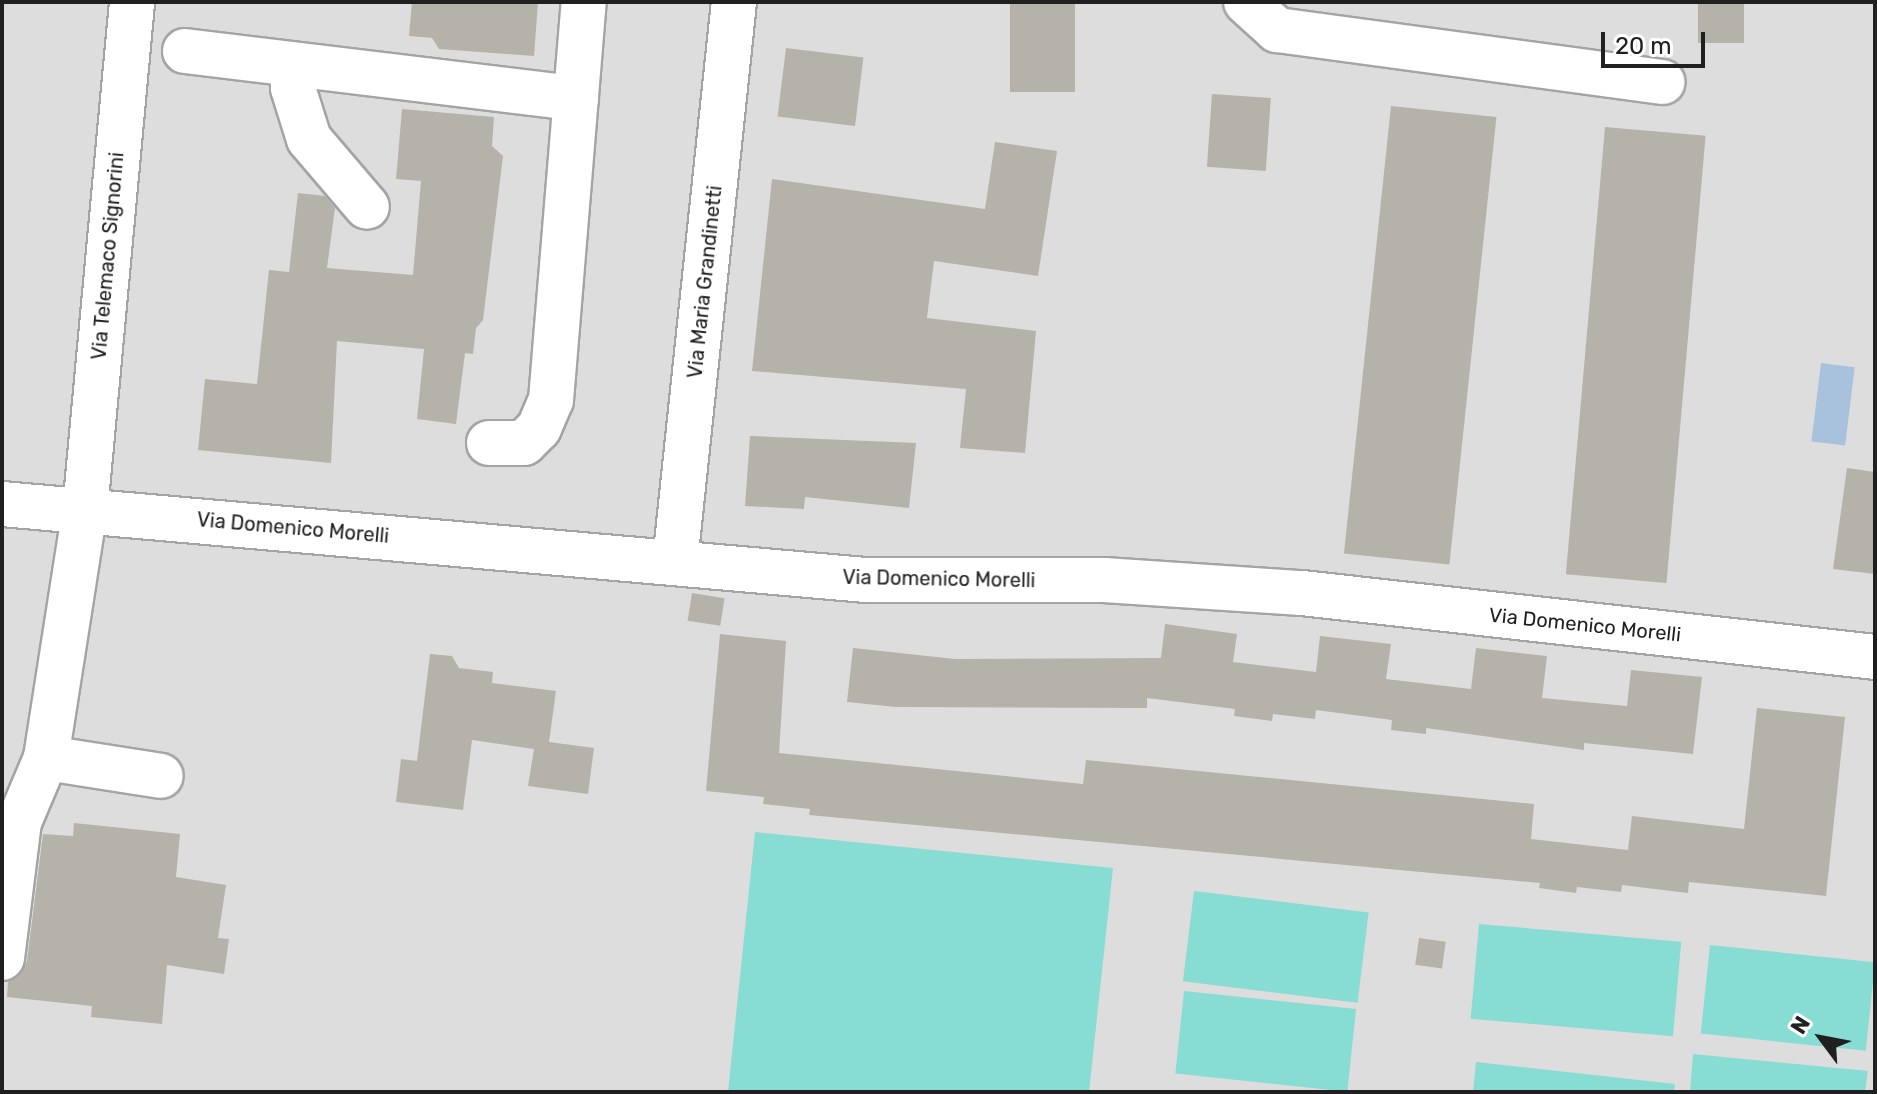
<!DOCTYPE html>
<html>
<head>
<meta charset="utf-8">
<style>
	body { margin:0 }
	#map { position:relative; width:1877px; height:1094px; overflow:hidden; background:#f0f0e6; font-family:Rubik,sans-serif }
	div>[style] { position:absolute }
	[style*='--x'] { left:calc(var(--x)*1px); top:calc(var(--y)*1px); width:calc(var(--w)*1px); rotate:calc(var(--a)*1deg) }
	.residential>* { inset:0; background:#dedddd; transform-origin:0 0 }
	.pitch>* { inset:0; background:#87dcd4; transform-origin:0 0 }
	.water>* { inset:0; background:#a8c1dc; transform-origin:0 0 }
	.building>* { inset:0; background:#b5b2a9; transform-origin:0 0 }
	.roads { filter:drop-shadow(2px 0 #a4a4a4) drop-shadow(-2px 0 #a4a4a4) drop-shadow(0 2px #a4a4a4) drop-shadow(0 -2px #a4a4a4) }
	.minor>* { height:44px; margin:-22px; padding:0 22px; transform-origin:22px; border-radius:22px; background:#fff }
	span { translate:-50% -50%; white-space:nowrap; text-align:center; line-height:1.15; -webkit-text-stroke:6px #fff; paint-order:stroke }
	.street-label { font-size:20px; color:#202020 }
	.frame { position:absolute; inset:0; border:4px solid #202020; pointer-events:none }
	.north { position:absolute; left:1781px; top:998px; width:80px; height:80px; -webkit-text-stroke:6px #fff; paint-order:stroke; rotate:302deg; font-size:22px; font-weight:700; line-height:32px; text-align:center; color:#202020 }
	.north::after { content:''; display:block; margin:auto; width:28px; height:36px; background:#202020; clip-path:polygon(50% 0,100% 100%,50% 72%,0 100%) }
	.scale { position:absolute; left:1601px; top:32px; width:104px; height:36px; box-sizing:border-box; border:4px solid #202020; border-top:0; padding-left:10px; font-size:24px; line-height:28px; white-space:nowrap; color:#202020; -webkit-text-stroke:6px #fff; paint-order:stroke }
</style>
</head>
<body>
<div id="map">
	<div class="residential">
		<div style="left:2px;top:2px;width:1873px;height:1090px"></div>
	</div>
	<div class="pitch">
		<div style="clip-path:polygon(755px 832px,1113px 868px,1089px 1092px,728px 1092px)"></div>
		<div style="left:1194px;top:891px;width:176px;height:91px;rotate:7deg"></div>
		<div style="left:1479px;top:924px;width:203px;height:95px;rotate:5deg"></div>
		<div style="left:1710px;top:945px;width:166px;height:89px;rotate:6deg"></div>
		<div style="left:1184px;top:991px;width:173px;height:83px;rotate:6deg"></div>
		<div style="clip-path:polygon(1693px 1054px,1868px 1071px,1865px 1092px,1690px 1092px)"></div>
		<div style="clip-path:polygon(1476px 1062px,1675px 1084px,1674px 1092px,1473px 1092px)"></div>
	</div>
	<div class="water">
		<div style="left:1821px;top:363px;width:34px;height:79px;rotate:7deg"></div>
	</div>
	<div class="building">
		<div style="clip-path:polygon(412px 2px,538px 2px,534px 56px,439px 49px,432px 38px,409px 36px)"></div>
		<div style="left:1010px;top:2px;width:65px;height:90px"></div>
		<div style="left:1698px;top:2px;width:46px;height:41px"></div>
		<div style="left:786px;top:48px;width:78px;height:69px;rotate:7deg"></div>
		<div style="left:1212px;top:94px;width:59px;height:73px;rotate:4deg"></div>
		<div style="left:1391px;top:106px;width:106px;height:450px;rotate:6deg"></div>
		<div style="clip-path:polygon(402px 109px,494px 117px,492px 146px,503px 156px,483px 320px,476px 328px,473px 354px,465px 353px,456px 424px,417px 419px,424px 349px,337px 341px,331px 463px,198px 450px,205px 379px,257px 384px,269px 270px,289px 272px,298px 193px,325px 196px,335px 208px,327px 268px,413px 275px,421px 181px,396px 179px)"></div>
		<div style="left:1605px;top:127px;width:101px;height:449px;rotate:5deg"></div>
		<div style="clip-path:polygon(995px 142px,1057px 151px,1038px 276px,934px 261px,927px 318px,1036px 331px,1025px 453px,960px 448px,966px 389px,752px 371px,772px 179px,985px 209px)"></div>
		<div style="clip-path:polygon(750px 436px,916px 443px,909px 508px,805px 497px,804px 509px,745px 506px)"></div>
		<div style="clip-path:polygon(1847px 468px,1875px 472px,1875px 574px,1833px 569px)"></div>
		<div style="left:692px;top:593px;width:33px;height:28px;rotate:9deg"></div>
		<div style="clip-path:polygon(1165px 624px,1237px 634px,1233px 662px,1316px 672px,1320px 636px,1391px 644px,1386px 679px,1471px 689px,1476px 648px,1547px 656px,1542px 698px,1627px 706px,1631px 670px,1702px 677px,1693px 754px,1584px 743px,1584px 750px,1426px 728px,1426px 734px,1391px 730px,1392px 720px,1316px 710px,1315px 719px,1273px 714px,1272px 721px,1234px 716px,1235px 709px,1147px 698px,1147px 708px,896px 707px,847px 702px,853px 648px,955px 659px,1161px 658px)"></div>
		<div style="clip-path:polygon(720px 634px,786px 641px,779px 753px,1083px 784px,1086px 760px,1534px 804px,1531px 839px,1628px 850px,1632px 816px,1744px 829px,1757px 708px,1845px 717px,1826px 896px,1689px 882px,1688px 893px,1622px 885px,1621px 892px,1577px 887px,1576px 893px,1539px 888px,1540px 883px,809px 815px,810px 809px,763px 804px,764px 797px,706px 791px)"></div>
		<div style="clip-path:polygon(430px 654px,452px 656px,459px 668px,493px 672px,492px 683px,556px 691px,549px 742px,594px 748px,588px 794px,528px 786px,534px 749px,472px 740px,463px 810px,396px 802px,401px 759px,417px 761px)"></div>
		<div style="clip-path:polygon(74px 823px,180px 834px,176px 877px,226px 885px,218px 938px,229px 939px,224px 974px,167px 965px,162px 1024px,91px 1017px,92px 1006px,7px 997px,8px 982px,21px 974px,27px 961px,43px 834px,73px 836px)"></div>
		<div style="left:1419px;top:938px;width:27px;height:27px;rotate:8deg"></div>
	</div>
	<div class="roads">
		<div class="minor">
			<div style="--x:1246;--y:2;--w:42;--a:42.1"></div>
			<div style="--x:1277;--y:30;--w:389;--a:7.7"></div>
			<div style="--x:185;--y:51;--w:394;--a:6.9"></div>
			<div style="--x:293;--y:65;--w:23;--a:90"></div>
			<div style="--x:293;--y:88;--w:53;--a:72.6"></div>
			<div style="--x:309;--y:139;--w:89;--a:49.5"></div>
			<div style="--x:489;--y:443;--w:35;--a:0"></div>
			<div style="--x:524;--y:443;--w:21;--a:-45"></div>
			<div style="--x:539;--y:428;--w:30;--a:-67"></div>
			<div style="--x:551;--y:400;--w:399;--a:-85.3"></div>
			<div style="--x:2;--y:504;--w:866;--a:5.03"></div>
			<div style="--x:865;--y:580;--w:239;--a:0"></div>
			<div style="--x:1104;--y:580;--w:198;--a:3.8"></div>
			<div style="--x:1302;--y:593;--w:577;--a:6.37"></div>
			<div style="--x:675;--y:562;--w:563;--a:-83.99"></div>
			<div style="--x:46;--y:758;--w:116;--a:8.9"></div>
			<div style="--x:2;--y:958;--w:137;--a:-82.9"></div>
			<div style="--x:19;--y:822;--w:69;--a:-67.1"></div>
			<div style="--x:46;--y:758;--w:251;--a:-81.1"></div>
			<div style="--x:85;--y:510;--w:510;--a:-84.71"></div>
		</div>
	</div>
	<div class="street-label">
		<span style="left:108px;top:256px;rotate:-85deg">Via Telemaco Signorini</span>
		<span style="left:705px;top:282px;rotate:-84deg">Via Maria Grandinetti</span>
		<span style="left:293px;top:528px;rotate:5deg">Via Domenico Morelli</span>
		<span style="left:939px;top:579px;rotate:1deg">Via Domenico Morelli</span>
		<span style="left:1585px;top:625px;rotate:6deg">Via Domenico Morelli</span>
	</div>
	<div class="frame"></div>
	<div class="north">N</div>
	<div class="scale">20 m</div>
</div>
</body>
</html>
